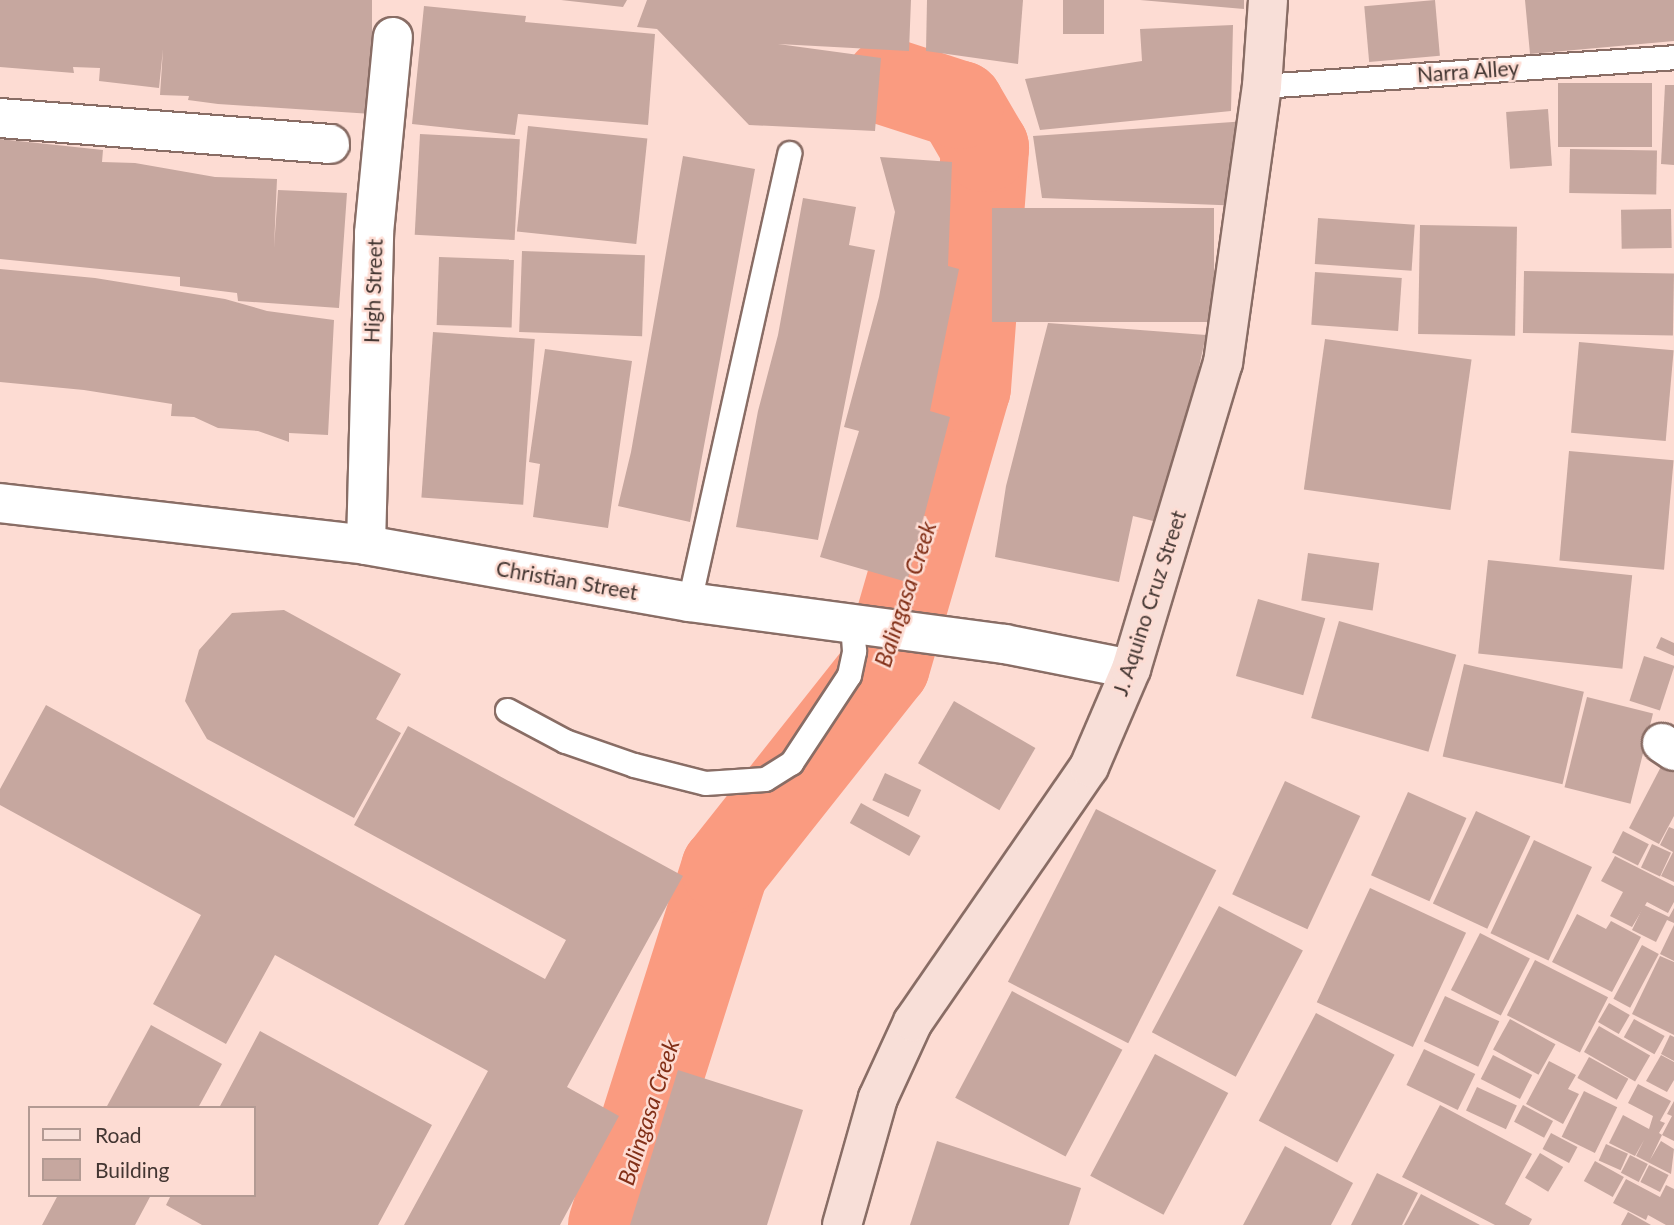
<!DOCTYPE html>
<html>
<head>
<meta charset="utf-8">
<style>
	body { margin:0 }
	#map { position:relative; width:1674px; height:1225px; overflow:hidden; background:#fddcd3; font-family:Lato,sans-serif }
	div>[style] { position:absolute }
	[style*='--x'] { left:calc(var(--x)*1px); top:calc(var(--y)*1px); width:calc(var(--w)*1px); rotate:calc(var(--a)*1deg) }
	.river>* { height:88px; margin:-44px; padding:0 44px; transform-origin:44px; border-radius:44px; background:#fa9b80 }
	.building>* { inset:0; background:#c6a79f; transform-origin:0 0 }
	.roads { filter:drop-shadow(2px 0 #896d65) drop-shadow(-2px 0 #896d65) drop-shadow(0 2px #896d65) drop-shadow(0 -2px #896d65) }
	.lane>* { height:23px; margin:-11.5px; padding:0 11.5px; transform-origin:11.5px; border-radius:11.5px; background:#fff }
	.street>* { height:38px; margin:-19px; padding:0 19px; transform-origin:19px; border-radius:19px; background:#fff }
	.secondary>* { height:38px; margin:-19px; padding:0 19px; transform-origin:19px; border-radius:19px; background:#f8dfd8 }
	span { translate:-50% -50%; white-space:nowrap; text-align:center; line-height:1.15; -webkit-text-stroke:5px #fddcd3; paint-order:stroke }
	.street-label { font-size:21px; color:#433632 }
	.water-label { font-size:23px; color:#822f17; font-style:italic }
	.legend { position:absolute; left:28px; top:1106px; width:228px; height:91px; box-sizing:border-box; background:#fddcd3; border:2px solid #b39a93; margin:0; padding:9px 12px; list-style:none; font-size:21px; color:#433632 }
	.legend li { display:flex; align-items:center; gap:14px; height:35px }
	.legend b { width:35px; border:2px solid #b39a93 }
</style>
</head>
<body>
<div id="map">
	<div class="river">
		<div style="--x:612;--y:1225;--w:374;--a:-72.4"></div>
		<div style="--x:725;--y:869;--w:259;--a:-51.6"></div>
		<div style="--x:886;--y:666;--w:290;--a:-73.8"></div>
		<div style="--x:967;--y:388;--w:241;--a:-85.7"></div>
		<div style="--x:985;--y:148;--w:50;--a:-120.2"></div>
		<div style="--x:960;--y:105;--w:75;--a:-162.1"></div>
	</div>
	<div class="building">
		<div style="clip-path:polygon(0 0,372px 0,372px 114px,218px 104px,188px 100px,189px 96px,160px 95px,163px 49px,159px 88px,99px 81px,100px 68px,73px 67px,74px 73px,0 67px)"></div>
		<div style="clip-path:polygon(561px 0,627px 0,623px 7px)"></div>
		<div style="clip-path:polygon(647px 0,911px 0,909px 51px,778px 44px,881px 58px,875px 131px,749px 125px,657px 29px,637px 27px)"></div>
		<div style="clip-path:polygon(927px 0,1023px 0,1018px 64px,926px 51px)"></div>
		<div style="left:1063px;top:0;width:41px;height:34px"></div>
		<div style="clip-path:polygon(1140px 0,1244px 0,1244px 9px)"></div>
		<div style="left:1435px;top:0;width:56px;height:71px;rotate:85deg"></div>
		<div style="clip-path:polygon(1525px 0,1674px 0,1674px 41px,1530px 54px)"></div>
		<div style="clip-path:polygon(424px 6px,526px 16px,525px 22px,655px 34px,648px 125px,518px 114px,515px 135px,412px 124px)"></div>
		<div style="clip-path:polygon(1233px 25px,1231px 111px,1040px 130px,1025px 79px,1142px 61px,1140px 29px)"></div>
		<div style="left:1558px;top:83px;width:94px;height:64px"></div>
		<div style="clip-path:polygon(1665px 85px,1674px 85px,1674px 165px,1661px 164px)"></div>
		<div style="left:1548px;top:109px;width:57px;height:42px;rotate:86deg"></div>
		<div style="clip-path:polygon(1247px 121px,1244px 206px,1042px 198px,1033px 136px)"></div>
		<div style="left:528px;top:126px;width:120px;height:106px;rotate:6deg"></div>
		<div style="left:420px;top:134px;width:100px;height:101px;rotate:3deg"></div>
		<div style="clip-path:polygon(0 139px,103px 150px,102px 162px,135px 163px,215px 177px,277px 179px,274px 248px,278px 190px,347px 193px,339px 308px,238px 301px,237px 293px,180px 286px,180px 277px,0 259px)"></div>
		<div style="left:1570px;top:149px;width:87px;height:44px;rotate:1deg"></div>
		<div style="clip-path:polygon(683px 156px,755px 169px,690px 522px,618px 506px,631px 452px)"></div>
		<div style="clip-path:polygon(880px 157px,952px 162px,948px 266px,959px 269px,930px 411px,950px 417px,907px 582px,820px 557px,859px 431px,844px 427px,879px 297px,895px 212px)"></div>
		<div style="clip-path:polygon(803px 198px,856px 207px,849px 245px,875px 250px,818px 540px,736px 527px,758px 411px,778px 335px)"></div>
		<div style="left:992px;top:208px;width:222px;height:114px"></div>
		<div style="left:1671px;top:209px;width:39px;height:50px;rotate:89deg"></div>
		<div style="left:1318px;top:218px;width:97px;height:46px;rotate:4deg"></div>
		<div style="left:1420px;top:225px;width:97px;height:109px;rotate:1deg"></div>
		<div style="left:522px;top:251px;width:123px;height:81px;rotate:2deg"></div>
		<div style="left:439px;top:257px;width:75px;height:68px;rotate:2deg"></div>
		<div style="clip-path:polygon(0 269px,95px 278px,225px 299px,267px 311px,334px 320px,328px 435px,289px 433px,289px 442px,258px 431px,218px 428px,194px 417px,171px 416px,172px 404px,84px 390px,0 382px)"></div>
		<div style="left:1524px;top:271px;width:150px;height:62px;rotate:1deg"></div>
		<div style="left:1315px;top:272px;width:87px;height:53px;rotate:4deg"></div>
		<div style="clip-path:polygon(1048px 323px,1206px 335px,1165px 524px,1133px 516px,1119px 582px,995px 557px,1006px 486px)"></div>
		<div style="left:433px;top:332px;width:102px;height:166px;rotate:4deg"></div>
		<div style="left:1325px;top:339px;width:148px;height:152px;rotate:8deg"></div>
		<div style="left:1579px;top:342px;width:95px;height:91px;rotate:5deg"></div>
		<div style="clip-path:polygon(545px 349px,632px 361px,608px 528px,533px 517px,540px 464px,529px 462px)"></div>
		<div style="left:1569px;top:451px;width:105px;height:110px;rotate:5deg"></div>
		<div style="left:1308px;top:553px;width:72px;height:48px;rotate:8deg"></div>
		<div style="left:1488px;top:560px;width:145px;height:94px;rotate:6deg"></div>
		<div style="left:1258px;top:599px;width:70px;height:80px;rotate:16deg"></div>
		<div style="clip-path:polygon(284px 610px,401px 674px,376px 719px,401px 733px,354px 818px,207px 739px,185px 701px,199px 650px,232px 613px)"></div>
		<div style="left:1339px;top:621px;width:122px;height:101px;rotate:16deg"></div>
		<div style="clip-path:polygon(1661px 637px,1674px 643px,1674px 656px,1656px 648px)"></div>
		<div style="left:1644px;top:656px;width:32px;height:47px;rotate:18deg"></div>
		<div style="left:1464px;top:664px;width:123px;height:95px;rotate:13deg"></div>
		<div style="left:1587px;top:697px;width:68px;height:93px;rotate:14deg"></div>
		<div style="left:954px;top:701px;width:94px;height:72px;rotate:30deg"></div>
		<div style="clip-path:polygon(46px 705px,545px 979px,566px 940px,354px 825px,408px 726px,683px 876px,567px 1087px,619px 1116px,560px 1225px,404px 1225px,488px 1071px,275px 955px,226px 1044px,153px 1004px,201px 915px,0 805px,0 789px)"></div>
		<div style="clip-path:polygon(1665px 759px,1674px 764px,1674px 816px,1659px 844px,1629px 828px)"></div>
		<div style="left:885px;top:773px;width:40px;height:30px;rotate:25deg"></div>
		<div style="left:1285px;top:781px;width:83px;height:125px;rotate:25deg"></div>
		<div style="left:1408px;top:792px;width:64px;height:91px;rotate:24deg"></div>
		<div style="left:861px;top:803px;width:68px;height:23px;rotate:29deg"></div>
		<div style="left:1096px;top:809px;width:135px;height:194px;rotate:27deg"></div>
		<div style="left:1476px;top:811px;width:60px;height:102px;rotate:25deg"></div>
		<div style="clip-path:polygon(1669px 827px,1674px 829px,1674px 882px,1661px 876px,1673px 852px,1660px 845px)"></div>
		<div style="left:1623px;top:831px;width:29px;height:24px;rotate:27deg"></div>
		<div style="left:1534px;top:840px;width:64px;height:103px;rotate:25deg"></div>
		<div style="left:1652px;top:844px;width:21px;height:26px;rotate:25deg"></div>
		<div style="clip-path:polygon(1615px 856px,1674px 886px,1674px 902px,1668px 913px,1647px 902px,1632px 927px,1610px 916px,1623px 892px,1601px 881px)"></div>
		<div style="left:1370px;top:888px;width:106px;height:126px;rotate:25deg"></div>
		<div style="clip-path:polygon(1644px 905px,1669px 917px,1674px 908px,1674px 923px,1667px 920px,1656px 942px,1632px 930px)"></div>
		<div style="left:1219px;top:906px;width:95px;height:143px;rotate:28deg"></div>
		<div style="clip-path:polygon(1577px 914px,1606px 929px,1611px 921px,1641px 937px,1612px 992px,1552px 962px)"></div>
		<div style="clip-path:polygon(1674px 925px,1674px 961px,1660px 954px)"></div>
		<div style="left:1480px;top:933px;width:56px;height:64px;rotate:27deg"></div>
		<div style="left:1642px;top:945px;width:19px;height:61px;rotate:28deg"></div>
		<div style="clip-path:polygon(1660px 956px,1674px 962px,1674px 1035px,1632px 1014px)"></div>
		<div style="left:1535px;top:960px;width:82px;height:62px;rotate:27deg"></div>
		<div style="left:1012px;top:991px;width:125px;height:121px;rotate:28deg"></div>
		<div style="left:1445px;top:996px;width:60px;height:50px;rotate:25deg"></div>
		<div style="left:1609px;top:1003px;width:24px;height:22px;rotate:30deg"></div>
		<div style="left:1316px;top:1013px;width:89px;height:122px;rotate:28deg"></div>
		<div style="left:1510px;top:1019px;width:52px;height:35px;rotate:29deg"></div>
		<div style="left:1634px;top:1019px;width:35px;height:21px;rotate:29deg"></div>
		<div style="clip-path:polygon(151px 1025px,222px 1064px,198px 1108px,106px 1108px)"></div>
		<div style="left:1599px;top:1026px;width:59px;height:30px;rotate:30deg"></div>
		<div style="clip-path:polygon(260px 1031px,432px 1125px,378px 1225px,202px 1225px,166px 1205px,171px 1195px,254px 1195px,254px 1108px,219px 1108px)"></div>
		<div style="clip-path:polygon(1670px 1035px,1674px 1037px,1674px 1061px,1661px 1054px)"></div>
		<div style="left:1424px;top:1049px;width:57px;height:40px;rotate:26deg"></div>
		<div style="left:1155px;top:1054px;width:83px;height:138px;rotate:28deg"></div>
		<div style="left:1493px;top:1055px;width:44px;height:27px;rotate:27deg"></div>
		<div style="clip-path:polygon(1661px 1055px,1674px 1062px,1674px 1080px,1667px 1092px,1646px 1081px)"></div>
		<div style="left:1589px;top:1057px;width:45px;height:24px;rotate:29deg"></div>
		<div style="clip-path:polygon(1549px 1061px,1576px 1075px,1568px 1089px,1579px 1094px,1563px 1124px,1526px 1104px)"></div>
		<div style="clip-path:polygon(678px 1070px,803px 1110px,767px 1225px,630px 1225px)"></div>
		<div style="clip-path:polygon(1638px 1084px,1671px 1101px,1660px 1121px,1665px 1123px,1659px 1133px,1662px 1135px,1650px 1160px,1661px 1141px,1674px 1149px,1671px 1174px,1636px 1156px,1644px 1140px,1635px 1156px,1609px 1143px,1623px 1115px,1649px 1129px,1653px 1116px,1628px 1103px)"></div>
		<div style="left:1477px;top:1087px;width:44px;height:26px;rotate:25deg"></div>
		<div style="left:1584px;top:1091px;width:37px;height:51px;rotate:26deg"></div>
		<div style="clip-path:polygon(1674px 1101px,1674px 1141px,1662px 1135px,1672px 1116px,1667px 1114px)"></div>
		<div style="clip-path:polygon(1440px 1105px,1532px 1154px,1505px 1204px,1532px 1219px,1529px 1225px,1495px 1225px,1402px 1177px)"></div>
		<div style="left:1523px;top:1105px;width:34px;height:19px;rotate:28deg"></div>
		<div style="left:1551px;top:1133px;width:30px;height:18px;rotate:28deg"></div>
		<div style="clip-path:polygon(937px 1141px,1081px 1188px,1069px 1225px,910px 1225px)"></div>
		<div style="left:1606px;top:1144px;width:24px;height:18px;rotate:24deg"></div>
		<div style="clip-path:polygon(1285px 1146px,1353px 1183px,1331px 1225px,1243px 1225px)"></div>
		<div style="left:1540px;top:1153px;width:27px;height:29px;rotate:31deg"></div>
		<div style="left:1630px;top:1155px;width:20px;height:20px;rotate:27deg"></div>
		<div style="left:1595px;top:1161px;width:33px;height:23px;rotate:29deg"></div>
		<div style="left:1649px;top:1165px;width:22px;height:19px;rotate:27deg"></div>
		<div style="clip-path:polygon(1377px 1173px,1418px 1193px,1402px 1225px,1351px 1225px)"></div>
		<div style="clip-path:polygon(1626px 1179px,1660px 1197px,1666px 1185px,1674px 1189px,1674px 1225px,1666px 1225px,1648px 1215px,1646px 1220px,1613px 1203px)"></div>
		<div style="clip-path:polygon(1421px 1194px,1480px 1225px,1404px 1225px)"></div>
		<div style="clip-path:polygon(58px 1195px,151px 1195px,135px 1225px,42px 1225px)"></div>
		<div style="clip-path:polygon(1628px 1212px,1651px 1225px,1621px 1225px)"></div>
	</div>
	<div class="roads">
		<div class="lane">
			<div style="--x:1262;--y:86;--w:413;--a:-4"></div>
			<div style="--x:689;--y:602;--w:460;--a:-77.4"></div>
			<div style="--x:507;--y:710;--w:66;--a:28.1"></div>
			<div style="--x:565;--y:741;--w:73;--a:19.2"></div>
			<div style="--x:634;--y:765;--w:73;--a:14.2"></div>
			<div style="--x:705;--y:783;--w:60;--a:-3.8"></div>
			<div style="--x:765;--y:779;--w:31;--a:-32"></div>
			<div style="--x:791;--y:763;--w:105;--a:-56.6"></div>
			<div style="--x:849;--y:675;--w:25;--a:-78"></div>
			<div style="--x:854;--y:651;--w:28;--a:-94"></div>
		</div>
		<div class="street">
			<div style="--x:0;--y:118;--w:331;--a:4.5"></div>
			<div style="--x:0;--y:503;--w:368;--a:6.5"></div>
			<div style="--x:366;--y:545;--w:328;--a:10"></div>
			<div style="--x:689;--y:602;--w:319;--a:7.6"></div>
			<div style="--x:1005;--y:644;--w:128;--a:11.2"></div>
			<div style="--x:366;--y:545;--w:312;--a:-88.5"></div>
			<div style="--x:374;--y:233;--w:197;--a:-84.5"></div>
			<div style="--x:1662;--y:743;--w:14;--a:34"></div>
		</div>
		<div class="secondary">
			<div style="--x:842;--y:1225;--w:132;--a:-74.2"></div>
			<div style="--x:878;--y:1098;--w:84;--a:-65.3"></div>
			<div style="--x:913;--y:1022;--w:310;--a:-55.4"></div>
			<div style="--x:1089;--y:767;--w:107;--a:-66.8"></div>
			<div style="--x:1131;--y:669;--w:320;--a:-73.3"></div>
			<div style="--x:1223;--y:363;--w:280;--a:-82"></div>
			<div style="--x:1262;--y:86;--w:86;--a:-86"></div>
		</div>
	</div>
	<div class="street-label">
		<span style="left:1468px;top:71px;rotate:-4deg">Narra Alley</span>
		<span style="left:373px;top:291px;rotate:-88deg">High Street</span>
		<span style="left:567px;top:580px;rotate:10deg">Christian Street</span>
		<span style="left:1149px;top:603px;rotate:-72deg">J. Aquino Cruz Street</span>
	</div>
	<div class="water-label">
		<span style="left:905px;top:594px;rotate:-72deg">Balingasa Creek</span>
		<span style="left:648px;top:1112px;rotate:-72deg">Balingasa Creek</span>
	</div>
	<ul class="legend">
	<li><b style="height:9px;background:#f8dfd8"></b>Road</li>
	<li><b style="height:19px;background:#c6a79f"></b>Building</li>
	</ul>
</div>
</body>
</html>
